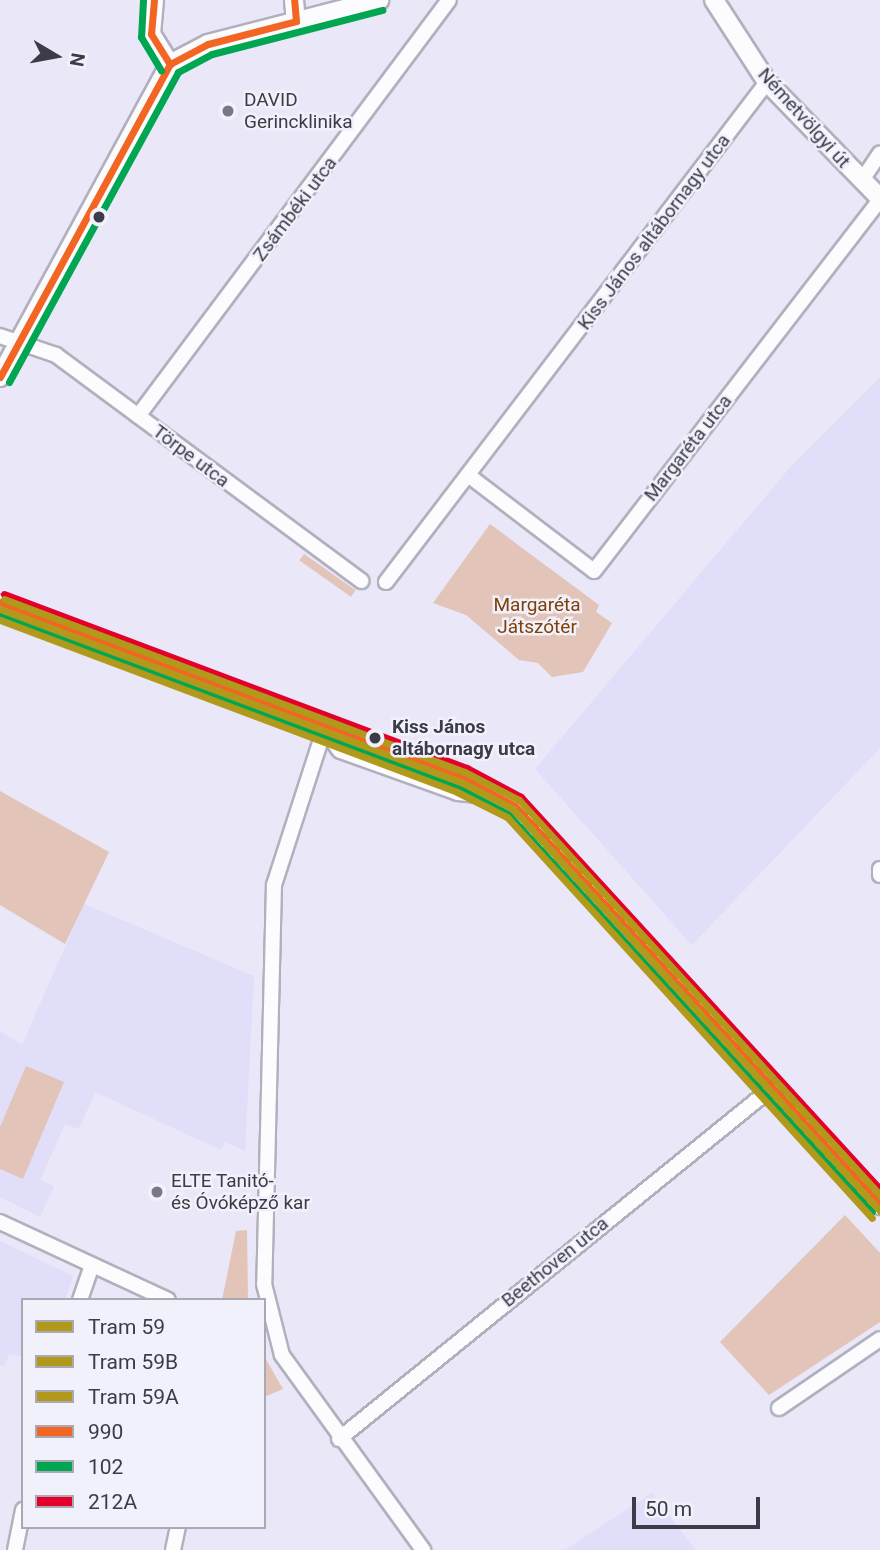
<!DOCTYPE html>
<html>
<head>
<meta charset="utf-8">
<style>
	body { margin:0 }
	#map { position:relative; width:880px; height:1550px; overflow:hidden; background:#e9e7f8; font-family:Roboto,sans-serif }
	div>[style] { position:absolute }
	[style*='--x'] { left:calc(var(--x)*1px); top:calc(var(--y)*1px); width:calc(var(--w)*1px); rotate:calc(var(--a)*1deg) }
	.built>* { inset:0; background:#e0def9 }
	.green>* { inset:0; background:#e2c4b9; transform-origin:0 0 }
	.roads { filter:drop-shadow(2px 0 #b1b0bd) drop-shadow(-2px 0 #b1b0bd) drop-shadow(0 2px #b1b0bd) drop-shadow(0 -2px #b1b0bd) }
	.minor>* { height:14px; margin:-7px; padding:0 7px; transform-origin:7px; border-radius:7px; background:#fcfbfe }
	.tertiary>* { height:18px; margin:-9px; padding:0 9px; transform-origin:9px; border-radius:9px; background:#fcfbfe }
	.bus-1>* { height:7px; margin:-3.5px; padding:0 3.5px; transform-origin:3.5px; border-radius:3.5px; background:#f26522 }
	.bus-2>* { height:7px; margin:-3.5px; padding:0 3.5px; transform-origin:3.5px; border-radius:3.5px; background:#00a651 }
	.bus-3>* { height:7px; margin:-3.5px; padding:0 3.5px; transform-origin:3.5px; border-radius:3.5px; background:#e4002b }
	.tram-1>* { height:7px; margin:-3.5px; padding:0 3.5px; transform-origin:3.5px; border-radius:3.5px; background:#b1991c }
	.tram-2>* { height:7px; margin:-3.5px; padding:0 3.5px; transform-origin:3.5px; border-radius:3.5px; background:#b1991c }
	.tram-3>* { height:7px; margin:-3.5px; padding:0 3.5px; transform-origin:3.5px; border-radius:3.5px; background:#b1991c }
	.dots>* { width:19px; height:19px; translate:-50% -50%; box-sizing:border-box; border:4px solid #f1f1fc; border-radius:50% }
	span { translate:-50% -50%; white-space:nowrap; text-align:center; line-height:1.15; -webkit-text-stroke:5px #f1f1fc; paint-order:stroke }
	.poi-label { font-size:19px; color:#3c3b47 }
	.left { translate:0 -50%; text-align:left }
	.street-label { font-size:19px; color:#3c3b47 }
	.park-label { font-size:19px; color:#813f06 }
	.stop-label { font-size:19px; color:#3c3b47; font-weight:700 }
	.legend { position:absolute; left:21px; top:1298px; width:245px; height:231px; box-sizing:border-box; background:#f1f1fc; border:2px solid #a9a8b4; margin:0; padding:9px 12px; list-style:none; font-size:21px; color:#3c3b47 }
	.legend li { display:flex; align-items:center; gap:14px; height:35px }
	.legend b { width:35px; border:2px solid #a9a8b4 }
	.north { position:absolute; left:21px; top:21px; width:70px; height:70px; -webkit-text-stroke:5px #f1f1fc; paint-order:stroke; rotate:100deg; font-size:19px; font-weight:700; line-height:28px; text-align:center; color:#3c3b47 }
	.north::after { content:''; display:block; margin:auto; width:24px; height:32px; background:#3c3b47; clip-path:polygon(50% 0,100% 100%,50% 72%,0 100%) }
	.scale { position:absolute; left:632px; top:1497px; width:128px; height:32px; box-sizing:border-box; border:4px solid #3c3b47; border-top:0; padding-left:9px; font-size:21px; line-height:24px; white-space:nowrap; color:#3c3b47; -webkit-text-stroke:5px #f1f1fc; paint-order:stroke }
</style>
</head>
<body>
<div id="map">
	<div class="built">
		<div style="clip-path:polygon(880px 377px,880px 748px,692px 945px,535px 769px,793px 464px)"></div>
		<div style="clip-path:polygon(84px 904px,254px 976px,245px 1151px,225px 1142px,221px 1150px,95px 1092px,79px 1129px,65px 1124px,40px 1180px,54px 1186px,40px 1217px,0 1197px,0 1031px,22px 1045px)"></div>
		<div style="clip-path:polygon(0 1241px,73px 1276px,65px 1300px,23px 1300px,23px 1357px,9px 1354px,5px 1366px,0 1365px)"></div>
		<div style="clip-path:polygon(652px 1493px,696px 1550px,565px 1550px)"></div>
	</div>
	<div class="green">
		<div style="clip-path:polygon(490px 524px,599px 605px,596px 612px,612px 623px,583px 672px,552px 677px,538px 663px,519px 660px,466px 615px,433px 603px)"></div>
		<div style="left:304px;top:554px;width:63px;height:8px;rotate:35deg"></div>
		<div style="clip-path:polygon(0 791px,109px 852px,65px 944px,0 905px)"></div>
		<div style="clip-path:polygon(26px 1066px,64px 1082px,23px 1179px,0 1169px,0 1127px)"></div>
		<div style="clip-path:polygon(845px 1215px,880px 1253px,880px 1322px,769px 1395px,720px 1342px)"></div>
		<div style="clip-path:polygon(247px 1230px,248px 1300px,222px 1300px,236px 1231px)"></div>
		<div style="clip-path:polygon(264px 1356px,283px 1389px,264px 1397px)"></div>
	</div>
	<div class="roads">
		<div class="minor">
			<div style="--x:862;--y:180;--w:32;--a:-56"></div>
			<div style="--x:0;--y:336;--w:59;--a:18.7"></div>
			<div style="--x:56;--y:355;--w:380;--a:36.5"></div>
			<div style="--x:138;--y:416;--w:519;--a:-53.22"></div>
			<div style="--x:468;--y:475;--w:158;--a:37.3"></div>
			<div style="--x:594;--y:571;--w:469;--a:-52.4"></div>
			<div style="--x:386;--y:582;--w:629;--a:-52.69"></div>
			<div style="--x:325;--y:727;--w:166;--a:107.9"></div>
			<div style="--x:274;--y:885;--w:399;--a:91.4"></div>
			<div style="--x:264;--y:1284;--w:73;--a:75.8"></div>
			<div style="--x:282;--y:1355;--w:241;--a:54.1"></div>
			<div style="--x:880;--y:869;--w:6;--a:90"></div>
			<div style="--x:0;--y:1222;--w:185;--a:24.9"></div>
			<div style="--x:80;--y:1300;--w:37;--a:-71"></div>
			<div style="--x:779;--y:1408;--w:122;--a:-34.3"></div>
			<div style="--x:339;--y:1439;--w:559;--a:-39.04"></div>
			<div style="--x:15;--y:1550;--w:41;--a:-78.7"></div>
			<div style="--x:173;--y:1550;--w:24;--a:-78"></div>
		</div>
		<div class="tertiary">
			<div style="--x:154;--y:0;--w:34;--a:95"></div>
			<div style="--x:151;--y:34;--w:36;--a:58"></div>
			<div style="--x:294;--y:0;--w:21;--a:85"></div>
			<div style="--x:714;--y:0;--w:98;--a:57.1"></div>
			<div style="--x:767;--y:82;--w:162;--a:45.8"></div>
			<div style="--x:0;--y:377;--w:356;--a:-61.5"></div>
			<div style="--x:170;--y:64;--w:43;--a:-27.8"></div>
			<div style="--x:208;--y:44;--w:177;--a:-14.4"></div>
			<div style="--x:0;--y:604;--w:495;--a:20.6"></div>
			<div style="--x:463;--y:778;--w:59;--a:28.3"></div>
			<div style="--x:515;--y:806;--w:541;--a:47.55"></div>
			<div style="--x:325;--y:727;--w:27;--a:54"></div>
			<div style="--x:341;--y:749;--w:124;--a:19.7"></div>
			<div style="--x:458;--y:791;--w:27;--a:6"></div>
		</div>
	</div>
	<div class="bus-1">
		<div style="--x:154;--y:0;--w:34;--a:95"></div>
		<div style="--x:151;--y:34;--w:36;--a:58"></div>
		<div style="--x:0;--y:377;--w:356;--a:-61.5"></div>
		<div style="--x:170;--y:64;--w:43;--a:-27.8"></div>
		<div style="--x:208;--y:44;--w:91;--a:-14.6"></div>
		<div style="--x:296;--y:21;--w:21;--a:-95"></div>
		<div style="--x:0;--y:602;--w:495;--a:20.8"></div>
		<div style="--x:463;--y:778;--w:59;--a:28.3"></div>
		<div style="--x:515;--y:806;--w:541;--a:47.55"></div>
	</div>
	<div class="bus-2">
		<div style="--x:143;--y:0;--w:37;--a:93"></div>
		<div style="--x:141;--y:37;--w:39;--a:59"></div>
		<div style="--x:9;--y:382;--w:353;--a:-61.4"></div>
		<div style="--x:178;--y:72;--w:38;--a:-28"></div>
		<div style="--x:212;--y:54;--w:176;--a:-14.5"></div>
		<div style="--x:0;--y:613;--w:491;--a:20.9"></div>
		<div style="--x:459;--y:788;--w:55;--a:28"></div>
		<div style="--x:508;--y:814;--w:539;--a:47.55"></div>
	</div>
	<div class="bus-3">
		<div style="--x:4;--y:594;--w:495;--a:20.6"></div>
		<div style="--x:467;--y:768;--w:61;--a:28.2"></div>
		<div style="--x:521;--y:797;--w:532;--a:47.52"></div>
	</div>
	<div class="tram-1">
		<div style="--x:0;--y:609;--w:492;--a:20.6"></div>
		<div style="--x:461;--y:782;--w:59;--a:27.4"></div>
		<div style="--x:513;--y:809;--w:544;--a:47.61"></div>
	</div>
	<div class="tram-2">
		<div style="--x:0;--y:620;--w:488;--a:20.6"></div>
		<div style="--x:457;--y:792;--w:56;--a:26.6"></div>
		<div style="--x:507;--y:817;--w:542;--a:47.69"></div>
	</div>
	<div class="tram-3">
		<div style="--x:4;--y:599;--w:492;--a:20.6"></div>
		<div style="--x:465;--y:772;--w:61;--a:27.4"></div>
		<div style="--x:519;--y:800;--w:535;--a:47.58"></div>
	</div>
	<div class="dots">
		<div style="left:228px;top:111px;background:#797785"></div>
		<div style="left:99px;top:217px;background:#3c3b47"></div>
		<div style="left:375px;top:738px;background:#3c3b47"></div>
		<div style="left:157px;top:1192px;background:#797785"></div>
	</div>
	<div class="poi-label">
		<span class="left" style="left:244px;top:111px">DAVID<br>Gerincklinika</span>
		<span class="left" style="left:171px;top:1192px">ELTE Tanitó-<br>és Óvóképző kar</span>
	</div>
	<div class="street-label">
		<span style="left:804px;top:118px;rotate:48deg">Németvölgyi út</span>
		<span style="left:295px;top:209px;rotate:-53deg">Zsámbéki utca</span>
		<span style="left:654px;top:232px;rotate:-53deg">Kiss János altábornagy utca</span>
		<span style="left:688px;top:448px;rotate:-52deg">Margaréta utca</span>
		<span style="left:191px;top:456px;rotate:37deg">Törpe utca</span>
		<span style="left:555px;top:1262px;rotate:-39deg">Beethoven utca</span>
	</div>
	<div class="park-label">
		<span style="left:537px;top:616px">Margaréta<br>Játszótér</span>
	</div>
	<div class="stop-label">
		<span class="left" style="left:392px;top:738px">Kiss János<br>altábornagy utca</span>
	</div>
	<ul class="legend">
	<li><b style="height:9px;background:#b1991c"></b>Tram 59</li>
	<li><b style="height:9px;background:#b1991c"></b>Tram 59B</li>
	<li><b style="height:9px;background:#b1991c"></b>Tram 59A</li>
	<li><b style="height:9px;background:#f26522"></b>990</li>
	<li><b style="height:9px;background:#00a651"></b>102</li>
	<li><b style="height:9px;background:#e4002b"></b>212A</li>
	</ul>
	<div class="north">N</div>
	<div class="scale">50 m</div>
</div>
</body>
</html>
